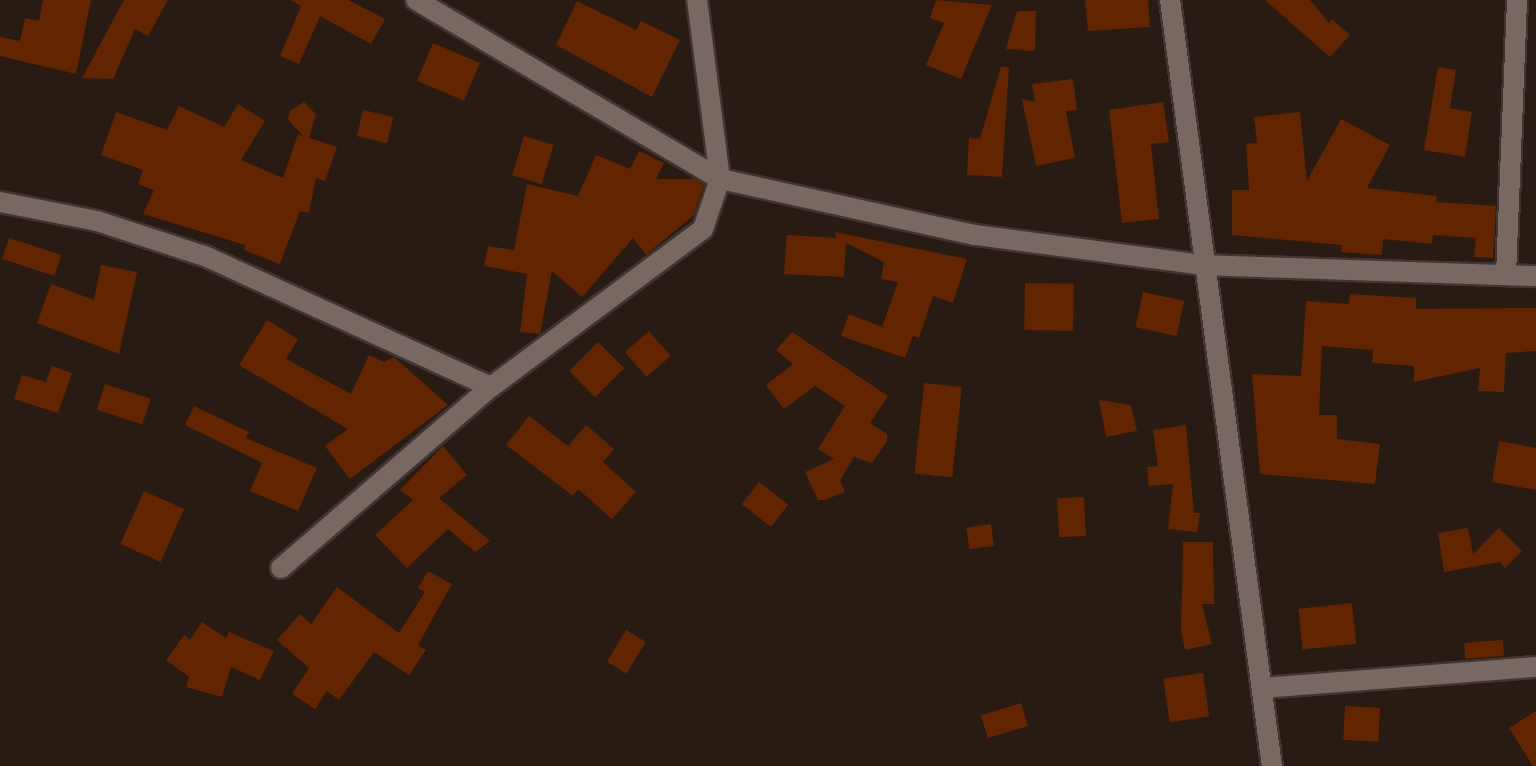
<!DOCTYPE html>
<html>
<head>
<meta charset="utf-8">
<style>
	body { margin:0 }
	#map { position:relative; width:1536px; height:766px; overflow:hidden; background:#271b14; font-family:"Archivo Narrow",sans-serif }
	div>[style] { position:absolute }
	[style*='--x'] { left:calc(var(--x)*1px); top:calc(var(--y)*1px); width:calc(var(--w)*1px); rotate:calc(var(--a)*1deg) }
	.building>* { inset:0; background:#632400; transform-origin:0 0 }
	.roads { filter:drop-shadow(2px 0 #3f3532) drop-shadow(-2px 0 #3f3532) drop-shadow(0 2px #3f3532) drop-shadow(0 -2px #3f3532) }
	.minor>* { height:20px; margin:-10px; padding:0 10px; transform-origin:10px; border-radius:10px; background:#786861 }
	.tertiary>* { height:20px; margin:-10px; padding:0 10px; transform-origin:10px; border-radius:10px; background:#786861 }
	span { translate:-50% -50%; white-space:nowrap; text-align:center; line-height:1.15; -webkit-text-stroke:6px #1d110c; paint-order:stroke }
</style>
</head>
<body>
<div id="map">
	<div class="building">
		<div style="clip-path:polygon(43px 0,91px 0,76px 74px,0 56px,0 37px,20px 41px,25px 18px,39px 21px)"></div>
		<div style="clip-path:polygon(124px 0,168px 0,148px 36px,135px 29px,113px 79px,82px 78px)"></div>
		<div style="clip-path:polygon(290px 0,348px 0,385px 19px,371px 44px,320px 16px,299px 64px,280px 56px,301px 6px)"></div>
		<div style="clip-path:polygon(936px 0,992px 5px,961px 79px,926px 65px,944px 23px,930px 18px)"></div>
		<div style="clip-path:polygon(1085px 0,1148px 0,1150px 27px,1088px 31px)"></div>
		<div style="clip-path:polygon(1265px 0,1310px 0,1329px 23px,1332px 19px,1350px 35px,1330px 57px)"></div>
		<div style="clip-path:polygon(577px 1px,636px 30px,641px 21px,680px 40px,652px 97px,556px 45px)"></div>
		<div style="clip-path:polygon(1017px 11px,1036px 11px,1035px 51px,1006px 49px)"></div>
		<div style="left:433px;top:43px;width:51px;height:41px;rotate:23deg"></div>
		<div style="clip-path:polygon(1001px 66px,1009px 68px,1002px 177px,967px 175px,969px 138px,980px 139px)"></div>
		<div style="clip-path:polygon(1438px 67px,1456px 70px,1450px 108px,1472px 112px,1465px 157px,1424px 150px)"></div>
		<div style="clip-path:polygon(1073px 79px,1077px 110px,1066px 111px,1075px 158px,1036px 166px,1022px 99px,1035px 102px,1032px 84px)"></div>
		<div style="clip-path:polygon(304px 102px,316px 114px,309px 138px,337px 147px,325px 181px,316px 178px,309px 213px,300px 211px,280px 264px,244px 250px,245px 245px,143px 214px,154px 190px,138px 184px,143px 170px,101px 155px,116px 112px,167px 130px,179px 106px,224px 127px,238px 104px,265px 121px,241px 160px,283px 178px,298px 134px,303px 136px,288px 120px,290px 111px)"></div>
		<div style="clip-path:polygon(1163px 102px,1169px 142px,1151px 144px,1159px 219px,1122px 223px,1109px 110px)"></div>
		<div style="left:363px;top:110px;width:31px;height:27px;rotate:13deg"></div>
		<div style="clip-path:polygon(1300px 112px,1307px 181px,1341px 119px,1390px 145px,1367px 188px,1437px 196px,1436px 202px,1496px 206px,1493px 258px,1474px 257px,1476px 238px,1433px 235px,1432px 244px,1383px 239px,1382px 255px,1341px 252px,1342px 245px,1232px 235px,1232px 190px,1249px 190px,1246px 144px,1257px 143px,1254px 117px)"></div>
		<div style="left:524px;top:136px;width:31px;height:41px;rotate:17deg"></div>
		<div style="clip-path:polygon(639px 151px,664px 163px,656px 179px,695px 179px,704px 185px,694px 215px,646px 255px,633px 238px,582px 297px,552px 271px,540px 334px,520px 332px,527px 274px,484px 266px,488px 246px,514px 250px,527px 184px,578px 196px,596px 155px,630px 169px)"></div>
		<div style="clip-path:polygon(835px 232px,967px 259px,953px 303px,933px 296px,919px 338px,913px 336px,905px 358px,841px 336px,849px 314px,882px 327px,898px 282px,881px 279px,884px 262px,846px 243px,844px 277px,784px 274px,787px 235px,836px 238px)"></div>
		<div style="left:9px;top:238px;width:55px;height:22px;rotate:18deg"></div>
		<div style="clip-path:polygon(101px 265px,137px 272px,119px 354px,37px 323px,51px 284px,94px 300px)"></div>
		<div style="left:1025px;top:283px;width:49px;height:47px;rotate:1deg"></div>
		<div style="left:1143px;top:292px;width:42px;height:36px;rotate:12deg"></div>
		<div style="clip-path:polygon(1350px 294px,1416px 298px,1416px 309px,1536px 308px,1536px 351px,1506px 353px,1504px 392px,1478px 391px,1480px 368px,1414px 382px,1414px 366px,1372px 363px,1373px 350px,1322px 346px,1319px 415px,1337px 415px,1337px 439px,1380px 444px,1375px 484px,1260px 474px,1252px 374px,1301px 376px,1306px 301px,1349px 304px)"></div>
		<div style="clip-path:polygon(267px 320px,298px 339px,286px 359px,351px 394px,369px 355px,384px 362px,394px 357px,448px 405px,350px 479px,325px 446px,348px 429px,239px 365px)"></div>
		<div style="left:649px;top:331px;width:33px;height:32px;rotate:49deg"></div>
		<div style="clip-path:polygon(792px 332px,888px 396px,870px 423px,887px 434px,887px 441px,872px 463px,854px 457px,840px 480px,845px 492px,825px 500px,818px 500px,805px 472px,834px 459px,818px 449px,845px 406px,815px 386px,784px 409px,766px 385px,793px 364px,776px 350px)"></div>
		<div style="left:598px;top:342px;width:37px;height:41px;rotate:45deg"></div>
		<div style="clip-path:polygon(52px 366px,72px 373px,58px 413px,14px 399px,22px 375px,46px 382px)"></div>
		<div style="left:924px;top:383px;width:38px;height:91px;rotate:6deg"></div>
		<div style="left:105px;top:384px;width:48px;height:27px;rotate:18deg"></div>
		<div style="clip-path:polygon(1099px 400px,1131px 405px,1137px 431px,1106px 437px)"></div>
		<div style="clip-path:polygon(194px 406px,249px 432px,246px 438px,317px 468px,298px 511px,250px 491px,262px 463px,185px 425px)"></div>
		<div style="clip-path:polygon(529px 416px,568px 446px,586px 425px,614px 449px,603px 462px,636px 492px,612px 519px,578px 489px,573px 496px,506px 445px)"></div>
		<div style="clip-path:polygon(1186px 425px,1194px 513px,1200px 513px,1197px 532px,1168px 529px,1173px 484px,1149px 486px,1147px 467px,1158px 466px,1153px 430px)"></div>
		<div style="clip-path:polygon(1499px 441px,1536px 448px,1536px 490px,1492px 482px)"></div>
		<div style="clip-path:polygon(443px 446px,467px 475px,439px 498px,490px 541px,475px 552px,448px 529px,407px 568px,375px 535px,413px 500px,400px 490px)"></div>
		<div style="left:759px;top:482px;width:37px;height:28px;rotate:38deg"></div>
		<div style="left:144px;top:491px;width:44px;height:58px;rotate:24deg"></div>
		<div style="left:1084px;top:497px;width:39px;height:27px;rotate:87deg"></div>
		<div style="left:991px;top:524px;width:22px;height:25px;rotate:82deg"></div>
		<div style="clip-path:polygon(1468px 528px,1473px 554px,1499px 528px,1522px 551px,1505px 568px,1500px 562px,1444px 572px,1438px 533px)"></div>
		<div style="clip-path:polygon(1183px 542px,1213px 542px,1214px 604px,1202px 604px,1212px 644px,1185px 650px,1181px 631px)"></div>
		<div style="clip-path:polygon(428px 571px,452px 584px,418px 645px,426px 650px,409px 675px,374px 652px,339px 700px,327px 691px,315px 709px,292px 694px,309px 668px,277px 640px,300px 614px,311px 624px,337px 587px,399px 633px,425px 592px,418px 588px)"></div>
		<div style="left:1352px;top:603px;width:41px;height:54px;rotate:84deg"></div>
		<div style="clip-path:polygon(202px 622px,226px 638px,229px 632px,274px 651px,260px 680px,231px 667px,222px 697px,186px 687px,189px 677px,166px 660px,184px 635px,190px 640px)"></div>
		<div style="left:626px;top:630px;width:23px;height:37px;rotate:31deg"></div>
		<div style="left:1503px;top:640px;width:16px;height:39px;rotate:86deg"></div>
		<div style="left:1203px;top:673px;width:44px;height:40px;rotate:82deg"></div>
		<div style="left:1021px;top:703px;width:24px;height:42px;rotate:73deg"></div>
		<div style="left:1345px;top:706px;width:35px;height:34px;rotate:3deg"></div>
		<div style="clip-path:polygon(1536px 711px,1536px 766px,1533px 766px,1509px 728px)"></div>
	</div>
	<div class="roads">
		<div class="minor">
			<div style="--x:416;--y:0;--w:353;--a:30.5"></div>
			<div style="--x:720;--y:179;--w:261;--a:12.4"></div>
			<div style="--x:975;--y:235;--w:229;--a:7.5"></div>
			<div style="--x:1202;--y:265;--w:334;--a:1.9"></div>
			<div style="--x:0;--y:202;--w:99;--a:11.1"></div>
			<div style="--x:97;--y:221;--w:116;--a:18.1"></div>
			<div style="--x:207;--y:257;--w:312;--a:24.6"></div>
			<div style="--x:1506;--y:275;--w:275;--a:-87.7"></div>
			<div style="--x:281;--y:568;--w:277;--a:-40.8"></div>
			<div style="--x:491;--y:387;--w:264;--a:-36.7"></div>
			<div style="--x:703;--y:229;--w:53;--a:-71.2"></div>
			<div style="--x:720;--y:179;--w:180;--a:-97.3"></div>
			<div style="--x:1262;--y:688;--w:275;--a:-4.4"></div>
		</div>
		<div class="tertiary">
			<div style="--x:1170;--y:0;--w:773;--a:82.42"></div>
		</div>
	</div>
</div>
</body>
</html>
